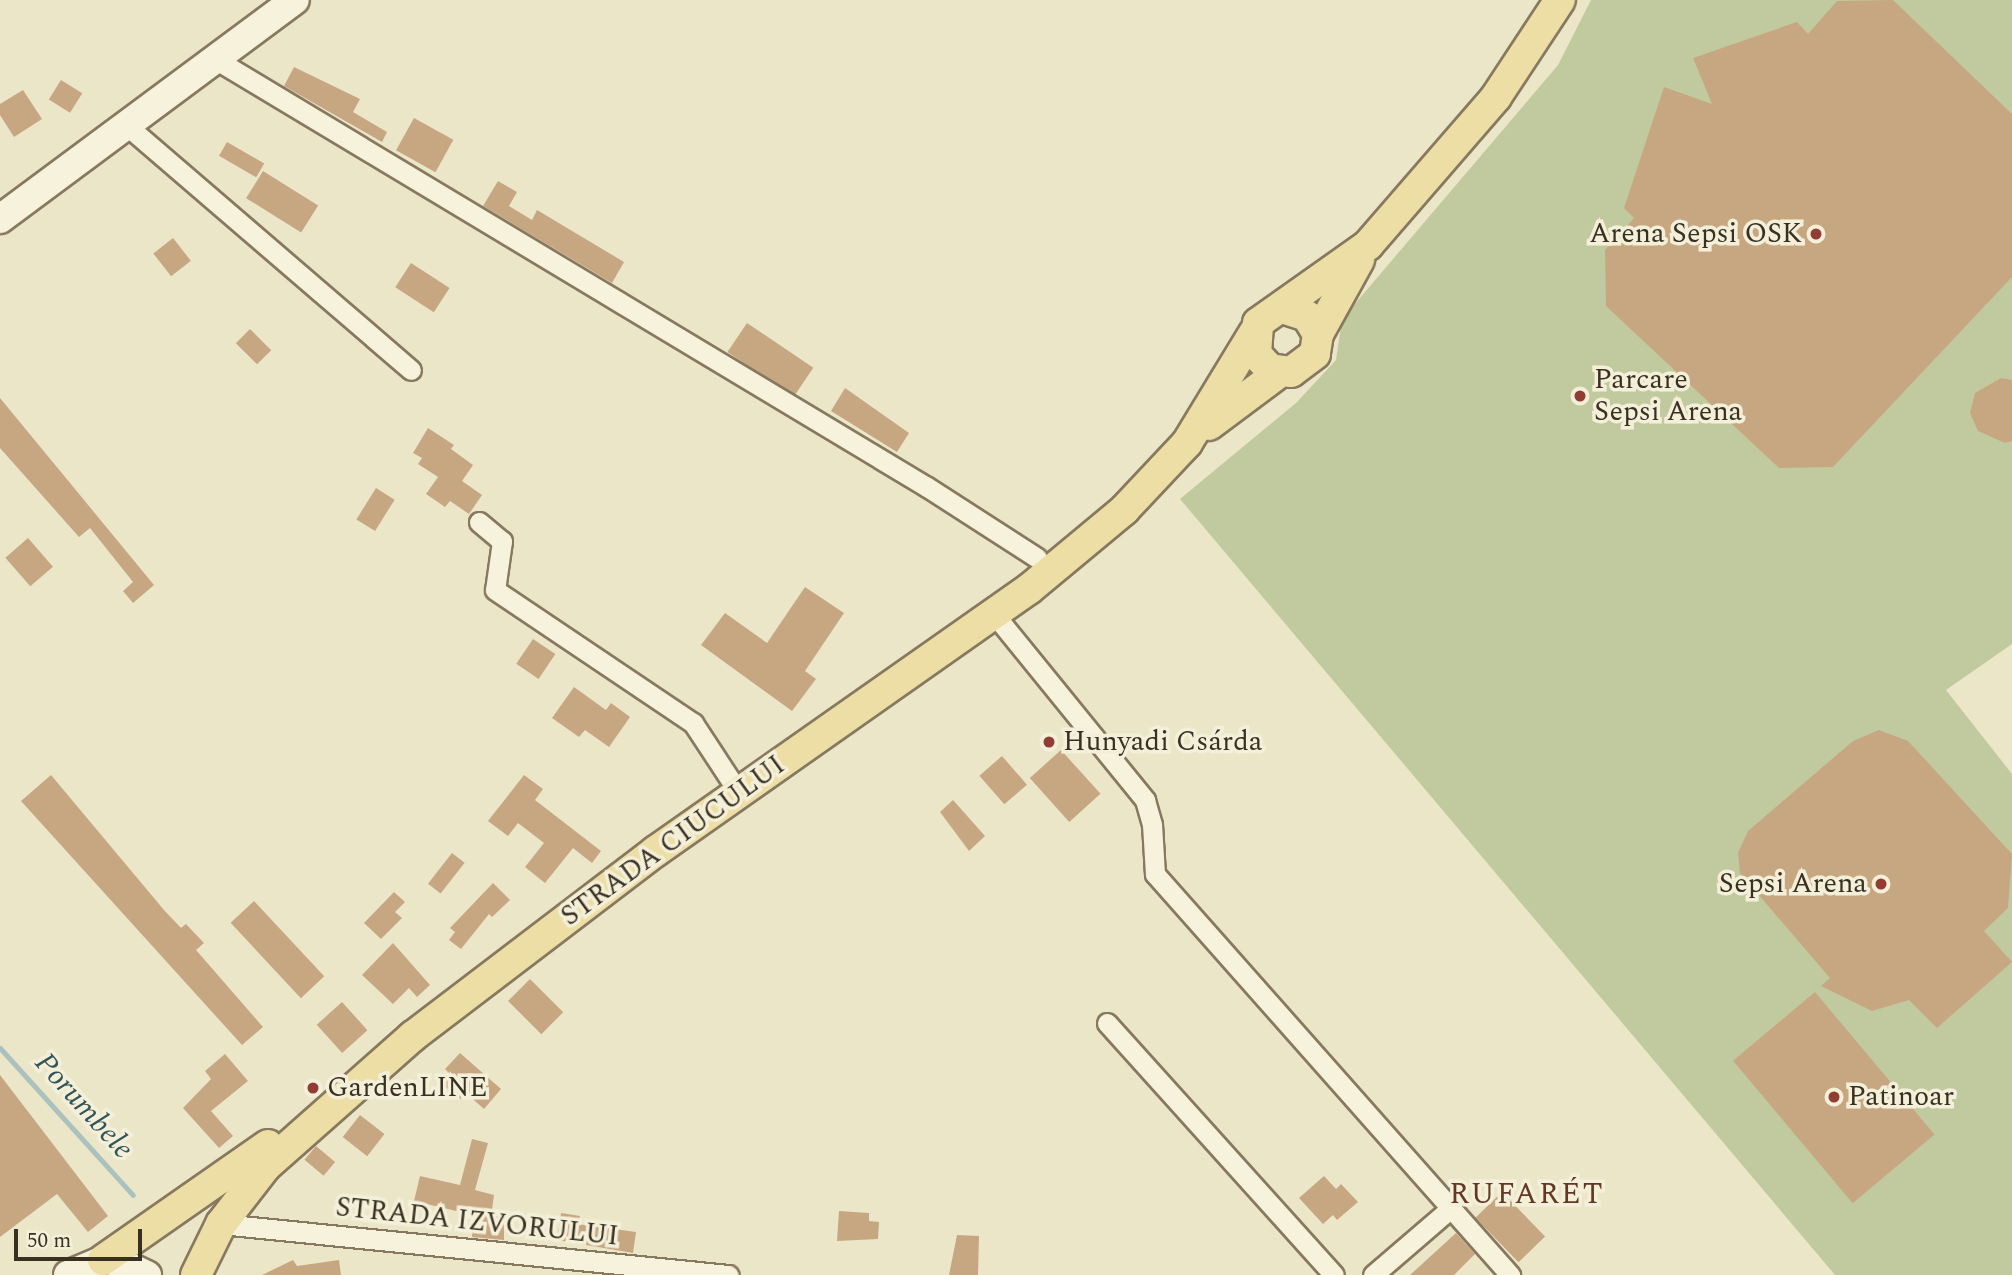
<!DOCTYPE html>
<html>
<head>
<meta charset="utf-8">
<style>
	body { margin:0 }
	#map { position:relative; width:2012px; height:1275px; overflow:hidden; background:#ece6c9; font-family:Spectral,serif }
	div>[style] { position:absolute }
	[style*='--x'] { left:calc(var(--x)*1px); top:calc(var(--y)*1px); width:calc(var(--w)*1px); rotate:calc(var(--a)*1deg) }
	.green>* { inset:0; background:#c0ca9e }
	.stream>* { height:5px; margin:-2.5px; padding:0 2.5px; transform-origin:2.5px; border-radius:2.5px; background:#aac1bd }
	.building>* { inset:0; background:#c7a782; transform-origin:0 0 }
	.roads { filter:drop-shadow(2px 0 #87795f) drop-shadow(-2px 0 #87795f) drop-shadow(0 2px #87795f) drop-shadow(0 -2px #87795f) }
	.street>* { height:19px; margin:-9.5px; padding:0 9.5px; transform-origin:9.5px; border-radius:9.5px; background:#f7f2dc }
	.secondary>* { height:28px; margin:-14px; padding:0 14px; transform-origin:14px; border-radius:14px; background:#f7f2dc }
	.primary>* { height:30px; margin:-15px; padding:0 15px; transform-origin:15px; border-radius:15px; background:#ecdea5 }
	.dots>* { width:19px; height:19px; translate:-50% -50%; box-sizing:border-box; border:4px solid #f4efd9; border-radius:50% }
	span { translate:-50% -50%; white-space:nowrap; text-align:center; line-height:1.15; -webkit-text-stroke:7px #f4efd9; paint-order:stroke }
	.poi-label { font-size:28px; color:#393021 }
	.right { translate:-100% -50%; text-align:right }
	.left { translate:0 -50%; text-align:left }
	.street-label { font-size:28px; color:#393021 }
	.water-label { font-size:30px; color:#325658; font-style:italic }
	.neighbourhood-label { font-size:30px; color:#633824; letter-spacing:2px }
	.scale { position:absolute; left:14px; top:1229px; width:128px; height:32px; box-sizing:border-box; border:4px solid #393021; border-top:0; padding-left:9px; font-size:21px; line-height:24px; white-space:nowrap; color:#393021; -webkit-text-stroke:5px #f4efd9; paint-order:stroke }
</style>
</head>
<body>
<div id="map">
	<div class="green">
		<div style="clip-path:polygon(1591px 0,2012px 0,2012px 644px,1946px 690px,2012px 774px,2012px 1275px,1835px 1275px,1180px 499px,1296px 403px,1336px 360px,1342px 319px,1558px 65px)"></div>
	</div>
	<div class="stream">
		<div style="--x:0;--y:1048;--w:198;--a:47.9"></div>
	</div>
	<div class="building">
		<div style="clip-path:polygon(1893px 0,2012px 114px,2012px 277px,1833px 467px,1779px 468px,1606px 306px,1605px 250px,1634px 218px,1624px 208px,1664px 87px,1712px 104px,1693px 58px,1797px 22px,1808px 34px,1837px 1px)"></div>
		<div style="clip-path:polygon(294px 67px,360px 99px,353px 112px,387px 132px,382px 142px,284px 86px)"></div>
		<div style="left:61px;top:80px;width:25px;height:23px;rotate:32deg"></div>
		<div style="clip-path:polygon(23px 90px,42px 119px,14px 137px,0 115px,0 104px)"></div>
		<div style="left:414px;top:118px;width:45px;height:37px;rotate:29deg"></div>
		<div style="left:227px;top:142px;width:43px;height:16px;rotate:30deg"></div>
		<div style="left:263px;top:171px;width:65px;height:32px;rotate:32deg"></div>
		<div style="clip-path:polygon(498px 181px,517px 192px,509px 206px,532px 220px,537px 210px,624px 262px,612px 283px,483px 206px)"></div>
		<div style="left:173px;top:238px;width:29px;height:25px;rotate:52deg"></div>
		<div style="left:411px;top:263px;width:46px;height:29px;rotate:33deg"></div>
		<div style="left:747px;top:323px;width:80px;height:35px;rotate:34deg"></div>
		<div style="left:250px;top:329px;width:30px;height:20px;rotate:45deg"></div>
		<div style="clip-path:polygon(2001px 378px,2012px 380px,2012px 441px,2005px 443px,1978px 431px,1970px 413px,1975px 393px)"></div>
		<div style="clip-path:polygon(845px 388px,909px 433px,897px 452px,831px 411px)"></div>
		<div style="clip-path:polygon(0 398px,154px 585px,133px 603px,123px 591px,133px 582px,90px 528px,79px 537px,0 448px)"></div>
		<div style="clip-path:polygon(428px 428px,454px 445px,451px 449px,473px 465px,462px 481px,482px 495px,469px 514px,450px 501px,445px 507px,426px 494px,438px 477px,418px 464px,422px 458px,413px 453px)"></div>
		<div style="left:376px;top:488px;width:22px;height:37px;rotate:32deg"></div>
		<div style="left:28px;top:538px;width:38px;height:30px;rotate:49deg"></div>
		<div style="clip-path:polygon(805px 587px,844px 613px,805px 671px,816px 679px,792px 711px,701px 645px,725px 613px,767px 643px)"></div>
		<div style="left:533px;top:639px;width:27px;height:30px;rotate:34deg"></div>
		<div style="clip-path:polygon(574px 687px,606px 710px,611px 703px,630px 717px,609px 747px,585px 730px,579px 737px,552px 718px)"></div>
		<div style="clip-path:polygon(1879px 730px,1908px 741px,2012px 854px,2008px 908px,1984px 931px,2012px 962px,1937px 1028px,1909px 1000px,1872px 1011px,1821px 986px,1830px 978px,1740px 873px,1738px 853px,1748px 831px,1853px 741px)"></div>
		<div style="left:1061px;top:750px;width:59px;height:42px;rotate:48deg"></div>
		<div style="left:1002px;top:756px;width:38px;height:30px;rotate:49deg"></div>
		<div style="clip-path:polygon(51px 775px,164px 910px,181px 928px,186px 924px,204px 943px,196px 950px,263px 1027px,242px 1045px,21px 801px)"></div>
		<div style="clip-path:polygon(524px 775px,543px 789px,535px 800px,601px 851px,592px 863px,573px 848px,545px 883px,525px 867px,544px 843px,518px 823px,508px 836px,488px 821px)"></div>
		<div style="clip-path:polygon(953px 800px,985px 836px,969px 851px,940px 812px)"></div>
		<div style="left:452px;top:853px;width:16px;height:39px;rotate:38deg"></div>
		<div style="clip-path:polygon(493px 883px,510px 900px,492px 917px,489px 914px,461px 949px,449px 940px,455px 932px,450px 928px)"></div>
		<div style="clip-path:polygon(394px 892px,405px 902px,395px 912px,402px 918px,381px 939px,364px 923px)"></div>
		<div style="left:254px;top:901px;width:103px;height:32px;rotate:47deg"></div>
		<div style="clip-path:polygon(393px 943px,430px 985px,417px 997px,409px 988px,393px 1004px,362px 975px)"></div>
		<div style="left:530px;top:979px;width:47px;height:31px;rotate:45deg"></div>
		<div style="left:1815px;top:992px;width:186px;height:107px;rotate:50deg"></div>
		<div style="left:342px;top:1002px;width:38px;height:34px;rotate:48deg"></div>
		<div style="clip-path:polygon(460px 1053px,501px 1089px,484px 1109px,466px 1093px,460px 1099px,443px 1085px,451px 1075px,445px 1069px)"></div>
		<div style="clip-path:polygon(225px 1054px,248px 1081px,211px 1111px,233px 1136px,219px 1148px,183px 1108px,211px 1079px,205px 1071px)"></div>
		<div style="clip-path:polygon(0 1075px,108px 1216px,88px 1232px,57px 1194px,0 1237px)"></div>
		<div style="left:360px;top:1115px;width:31px;height:28px;rotate:38deg"></div>
		<div style="clip-path:polygon(472px 1139px,488px 1143px,475px 1190px,494px 1195px,492px 1210px,504px 1212px,504px 1240px,472px 1237px,473px 1215px,414px 1201px,420px 1176px,460px 1185px)"></div>
		<div style="left:316px;top:1146px;width:25px;height:18px;rotate:40deg"></div>
		<div style="clip-path:polygon(1324px 1176px,1336px 1189px,1341px 1184px,1358px 1202px,1337px 1220px,1333px 1215px,1323px 1224px,1299px 1198px)"></div>
		<div style="left:1502px;top:1192px;width:62px;height:37px;rotate:46deg"></div>
		<div style="clip-path:polygon(839px 1211px,869px 1213px,869px 1221px,879px 1222px,878px 1239px,837px 1241px)"></div>
		<div style="clip-path:polygon(561px 1213px,580px 1216px,578px 1224px,636px 1232px,633px 1253px,557px 1240px)"></div>
		<div style="clip-path:polygon(1456px 1233px,1475px 1254px,1454px 1275px,1410px 1275px)"></div>
		<div style="clip-path:polygon(957px 1235px,979px 1236px,978px 1275px,949px 1275px)"></div>
		<div style="clip-path:polygon(293px 1260px,297px 1266px,339px 1260px,341px 1275px,262px 1275px)"></div>
	</div>
	<div class="roads">
		<div class="street">
			<div style="--x:215;--y:59;--w:831;--a:31.01"></div>
			<div style="--x:927;--y:487;--w:131;--a:32.8"></div>
			<div style="--x:125;--y:124;--w:377;--a:40.7"></div>
			<div style="--x:479;--y:522;--w:30;--a:40"></div>
			<div style="--x:502;--y:541;--w:49;--a:98.1"></div>
			<div style="--x:495;--y:590;--w:239;--a:33.9"></div>
			<div style="--x:693;--y:723;--w:84;--a:56.7"></div>
			<div style="--x:994;--y:614;--w:240;--a:50.9"></div>
			<div style="--x:1145;--y:800;--w:25;--a:74"></div>
			<div style="--x:1152;--y:824;--w:50;--a:86.6"></div>
			<div style="--x:1155;--y:874;--w:536;--a:48.48"></div>
			<div style="--x:1107;--y:1023;--w:339;--a:48"></div>
			<div style="--x:221;--y:1224;--w:510;--a:5.74"></div>
			<div style="--x:1373;--y:1275;--w:103;--a:-40.7"></div>
		</div>
		<div class="secondary">
			<div style="--x:0;--y:219;--w:367;--a:-36.6"></div>
			<div style="--x:68;--y:1275;--w:38;--a:-23"></div>
			<div style="--x:103;--y:1260;--w:16;--a:7"></div>
			<div style="--x:119;--y:1262;--w:31;--a:25"></div>
		</div>
		<div class="primary">
			<div style="--x:1282;--y:308;--w:26;--a:18"></div>
			<div style="--x:1307;--y:316;--w:21;--a:59"></div>
			<div style="--x:1318;--y:334;--w:20;--a:99"></div>
			<div style="--x:1315;--y:354;--w:30;--a:143"></div>
			<div style="--x:1291;--y:372;--w:21;--a:-172"></div>
			<div style="--x:1270;--y:369;--w:21;--a:-133"></div>
			<div style="--x:1256;--y:354;--w:31;--a:-86"></div>
			<div style="--x:1258;--y:323;--w:135;--a:-35.3"></div>
			<div style="--x:1368;--y:245;--w:196;--a:-49.1"></div>
			<div style="--x:1496;--y:97;--w:116;--a:-56.6"></div>
			<div style="--x:1318;--y:334;--w:85;--a:-61"></div>
			<div style="--x:1209;--y:425;--w:89;--a:-36.7"></div>
			<div style="--x:103;--y:1260;--w:201;--a:-34.9"></div>
			<div style="--x:196;--y:1275;--w:57;--a:-63.9"></div>
			<div style="--x:221;--y:1224;--w:73;--a:-52.2"></div>
			<div style="--x:266;--y:1166;--w:196;--a:-41.5"></div>
			<div style="--x:413;--y:1036;--w:305;--a:-37.3"></div>
			<div style="--x:656;--y:851;--w:456;--a:-35.1"></div>
			<div style="--x:1029;--y:589;--w:124;--a:-39.7"></div>
			<div style="--x:1124;--y:510;--w:92;--a:-46.8"></div>
			<div style="--x:1187;--y:443;--w:129;--a:-58.7"></div>
		</div>
	</div>
	<div class="dots">
		<div style="left:1816px;top:234px;background:#923d33"></div>
		<div style="left:1580px;top:396px;background:#923d33"></div>
		<div style="left:1049px;top:742px;background:#923d33"></div>
		<div style="left:1881px;top:884px;background:#923d33"></div>
		<div style="left:313px;top:1088px;background:#923d33"></div>
		<div style="left:1834px;top:1097px;background:#923d33"></div>
	</div>
	<div class="poi-label">
		<span class="right" style="left:1802px;top:234px">Arena Sepsi OSK</span>
		<span class="left" style="left:1594px;top:396px">Parcare<br>Sepsi Arena</span>
		<span class="left" style="left:1063px;top:742px">Hunyadi Csárda</span>
		<span class="right" style="left:1867px;top:884px">Sepsi Arena</span>
		<span class="left" style="left:327px;top:1088px">GardenLINE</span>
		<span class="left" style="left:1848px;top:1097px">Patinoar</span>
	</div>
	<div class="street-label">
		<span style="left:673px;top:841px;rotate:-36deg">STRADA CIUCULUI</span>
		<span style="left:477px;top:1222px;rotate:6deg">STRADA IZVORULUI</span>
	</div>
	<div class="water-label">
		<span style="left:84px;top:1106px;rotate:48deg">Porumbele</span>
	</div>
	<div class="neighbourhood-label">
		<span style="left:1527px;top:1194px">RUFARÉT</span>
	</div>
	<div class="scale">50 m</div>
</div>
</body>
</html>
